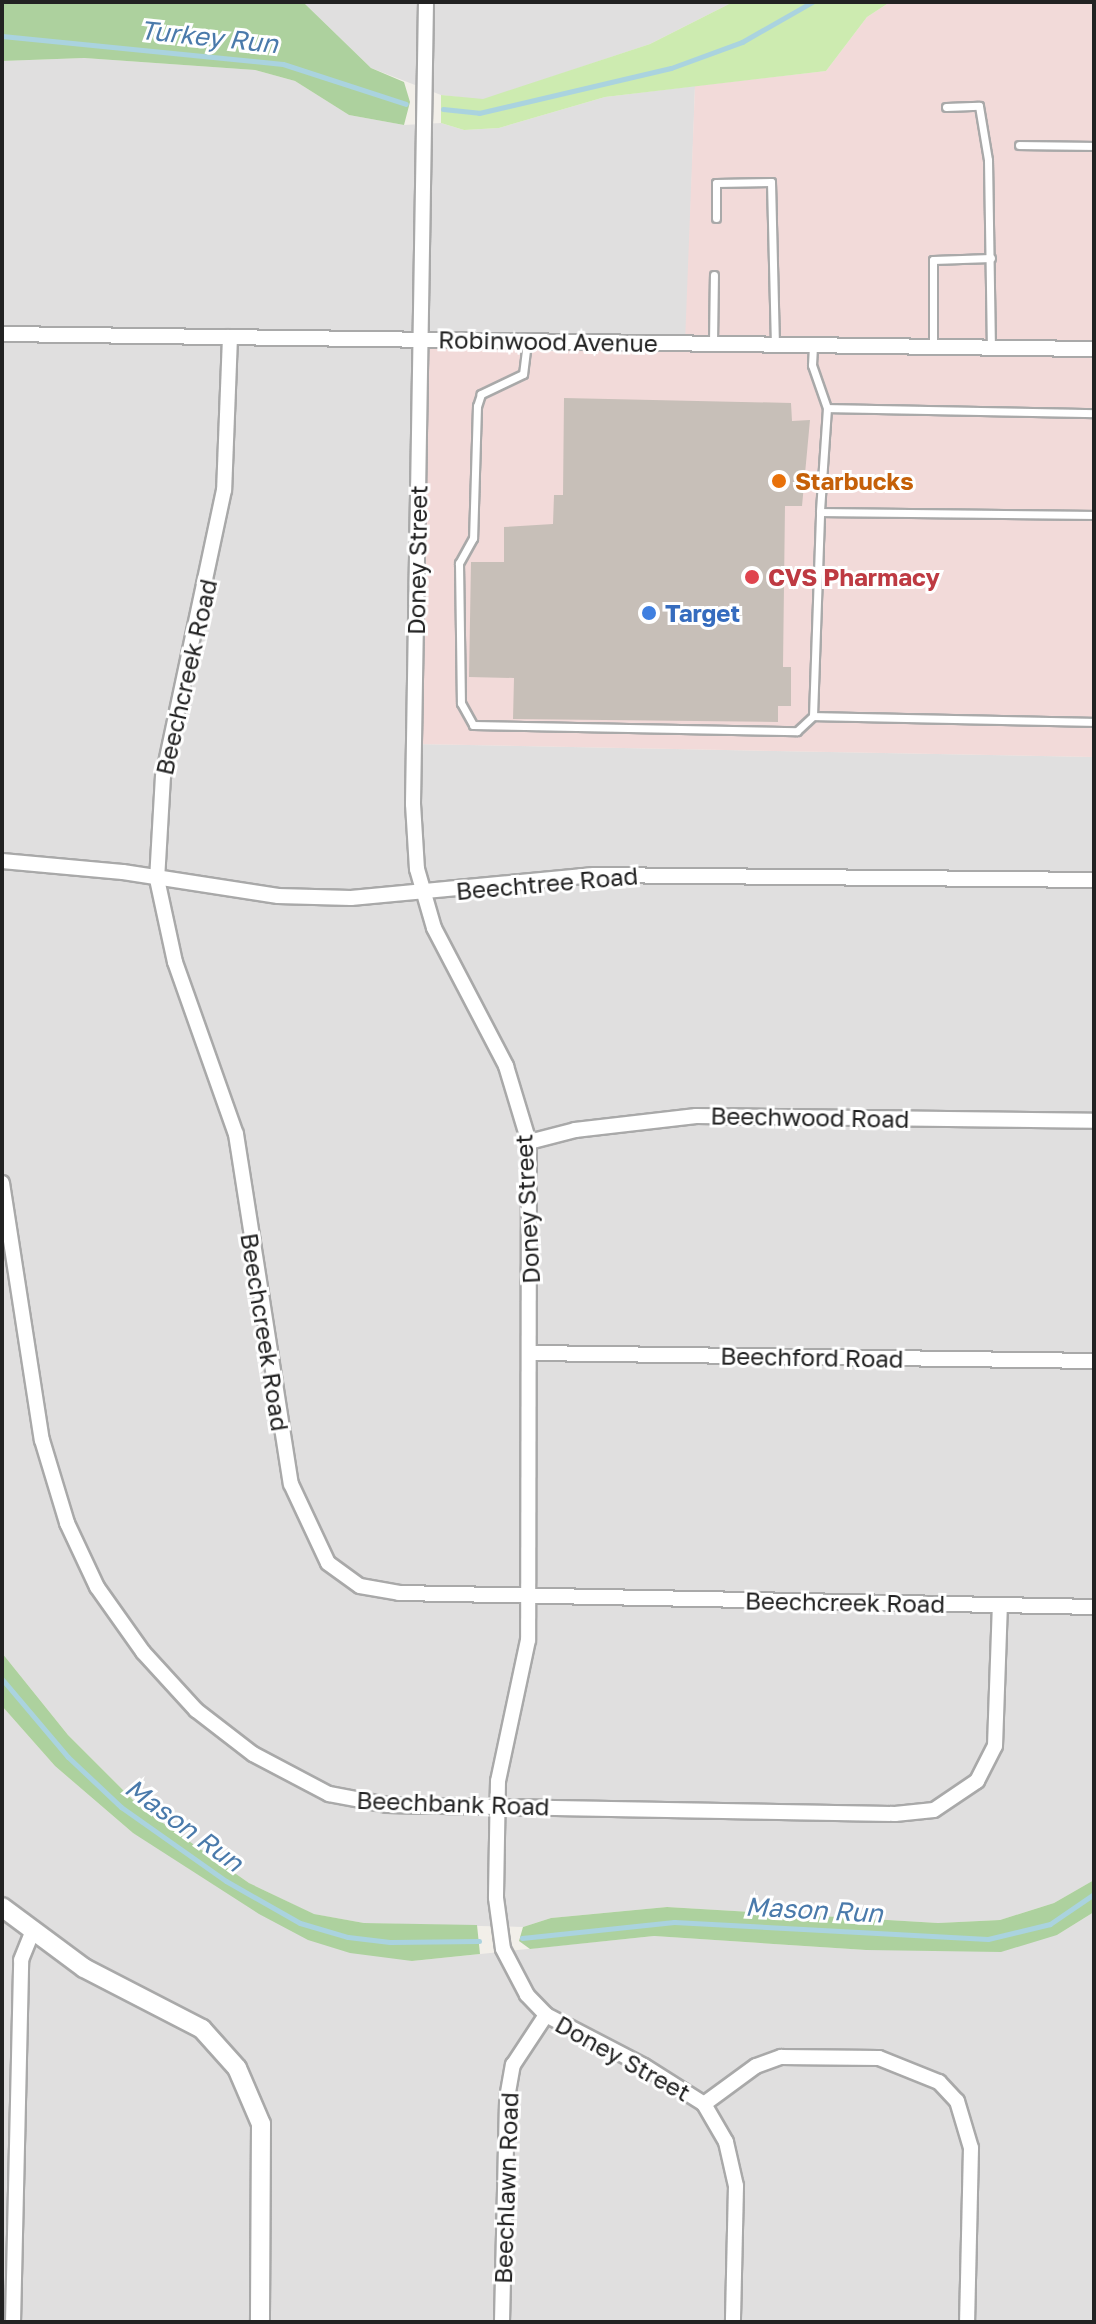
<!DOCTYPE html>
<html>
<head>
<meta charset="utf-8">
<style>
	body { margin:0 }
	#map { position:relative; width:1096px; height:2324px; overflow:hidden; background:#f2efe9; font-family:"Golos Text",sans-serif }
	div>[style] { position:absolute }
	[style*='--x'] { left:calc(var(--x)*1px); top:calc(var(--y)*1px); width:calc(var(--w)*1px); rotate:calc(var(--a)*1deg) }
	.residential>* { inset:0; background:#e0dfdf }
	.commercial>* { inset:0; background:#f2dad9 }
	.grass>* { inset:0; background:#cdebb0 }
	.forest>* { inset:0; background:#add19e }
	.stream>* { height:5px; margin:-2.5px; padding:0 2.5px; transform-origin:2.5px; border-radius:2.5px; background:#aad3df }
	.building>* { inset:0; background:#c7bfb8 }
	.roads { filter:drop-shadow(2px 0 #a9a9a9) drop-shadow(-2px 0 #a9a9a9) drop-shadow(0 2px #a9a9a9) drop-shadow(0 -2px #a9a9a9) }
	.service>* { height:7px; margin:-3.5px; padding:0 3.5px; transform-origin:3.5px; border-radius:3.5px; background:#fff }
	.minor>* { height:14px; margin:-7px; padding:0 7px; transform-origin:7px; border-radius:7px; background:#fff }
	.tertiary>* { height:18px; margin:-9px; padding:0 9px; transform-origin:9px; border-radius:9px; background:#fff }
	.dots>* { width:22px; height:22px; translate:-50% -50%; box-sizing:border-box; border:4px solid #fff; border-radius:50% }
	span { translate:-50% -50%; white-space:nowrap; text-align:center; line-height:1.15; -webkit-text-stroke:6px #fff; paint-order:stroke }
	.street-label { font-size:24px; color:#222 }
	.food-label { font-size:24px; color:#c56008; font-weight:700 }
	.left { translate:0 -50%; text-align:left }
	.health-label { font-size:24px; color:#be3a42; font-weight:700 }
	.shop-label { font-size:24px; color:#366cbe; font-weight:700 }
	.water-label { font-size:26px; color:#4a7aab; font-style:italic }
	.frame { position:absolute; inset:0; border:4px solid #222; pointer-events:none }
</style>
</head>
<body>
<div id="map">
	<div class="residential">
		<div style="clip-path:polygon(303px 2px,733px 2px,650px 44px,483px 100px,441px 95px,371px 68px)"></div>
		<div style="clip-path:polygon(84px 58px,255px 70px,295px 81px,349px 115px,404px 125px,441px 123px,464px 130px,499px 128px,605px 97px,695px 86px,686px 343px,415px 744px,1094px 757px,1094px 1880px,1054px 1903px,1000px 1920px,938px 1923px,667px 1907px,551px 1918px,523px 1927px,364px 1923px,313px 1914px,249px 1883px,140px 1807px,68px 1735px,2px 1653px,2px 61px)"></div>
		<div style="clip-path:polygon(2px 1706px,55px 1766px,133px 1833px,412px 1961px,654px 1936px,866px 1950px,1057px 1935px,1094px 1912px,1094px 2322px,2px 2322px)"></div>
	</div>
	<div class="commercial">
		<div style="clip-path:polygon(890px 2px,1094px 2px,1094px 757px,414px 744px,424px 341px,685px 343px,695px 86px,826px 71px,867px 17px)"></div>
	</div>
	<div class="grass">
		<div style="clip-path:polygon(733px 2px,890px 2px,867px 17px,826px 71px,605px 97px,499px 128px,464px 130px,441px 123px,441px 95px,483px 99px,650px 44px)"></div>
	</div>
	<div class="forest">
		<div style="clip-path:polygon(2px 2px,303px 2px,371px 68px,404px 82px,410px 102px,404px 125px,349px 115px,295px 81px,255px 70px,84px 58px,2px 61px)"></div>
		<div style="clip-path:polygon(2px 1653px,68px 1735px,140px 1807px,249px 1883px,314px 1914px,364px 1923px,477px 1925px,480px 1954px,412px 1961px,350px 1953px,308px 1940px,259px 1914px,133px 1833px,55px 1766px,2px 1706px)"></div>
		<div style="clip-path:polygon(1094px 1880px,1094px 1912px,1057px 1935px,1001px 1952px,866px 1950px,654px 1936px,530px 1949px,519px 1941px,523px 1927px,551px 1918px,667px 1907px,938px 1923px,1000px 1920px,1054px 1903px)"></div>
	</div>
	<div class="stream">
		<div style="--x:2;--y:36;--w:282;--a:5.7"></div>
		<div style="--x:283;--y:64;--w:129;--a:18"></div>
		<div style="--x:443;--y:109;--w:36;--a:6"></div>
		<div style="--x:479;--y:113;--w:197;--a:-13.2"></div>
		<div style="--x:671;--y:68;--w:76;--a:-20.1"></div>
		<div style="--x:742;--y:42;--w:81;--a:-29.7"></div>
		<div style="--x:2;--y:1679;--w:102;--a:49.8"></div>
		<div style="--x:68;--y:1757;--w:73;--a:43.3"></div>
		<div style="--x:121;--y:1807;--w:128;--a:35.2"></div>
		<div style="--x:226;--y:1881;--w:85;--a:29.6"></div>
		<div style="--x:300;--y:1923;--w:50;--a:16.3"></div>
		<div style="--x:348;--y:1937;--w:42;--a:6.8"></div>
		<div style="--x:390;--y:1942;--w:89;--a:-0.6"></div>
		<div style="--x:522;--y:1938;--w:153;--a:-6"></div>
		<div style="--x:674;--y:1922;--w:314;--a:3.1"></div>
		<div style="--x:988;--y:1939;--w:64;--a:-13.6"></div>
		<div style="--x:1050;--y:1924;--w:53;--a:-34.3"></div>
	</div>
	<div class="building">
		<div style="clip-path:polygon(564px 398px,791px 403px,792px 421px,810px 420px,802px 506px,785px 506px,783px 667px,791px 667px,791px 706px,778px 706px,778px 722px,513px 719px,514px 678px,469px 677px,471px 562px,504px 562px,504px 527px,553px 524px,554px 495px,563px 495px)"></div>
	</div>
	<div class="roads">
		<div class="service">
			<div style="--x:946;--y:107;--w:33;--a:-2"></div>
			<div style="--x:979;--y:106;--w:55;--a:80.5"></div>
			<div style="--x:988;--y:160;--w:186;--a:89.1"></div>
			<div style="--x:1019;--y:145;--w:75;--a:0.8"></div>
			<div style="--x:716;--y:218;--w:35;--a:-90"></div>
			<div style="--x:716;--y:183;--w:55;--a:-1"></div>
			<div style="--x:771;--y:182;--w:161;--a:88.6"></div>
			<div style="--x:527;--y:342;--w:32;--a:97"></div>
			<div style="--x:523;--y:374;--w:47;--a:154.5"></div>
			<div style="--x:481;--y:394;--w:13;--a:108"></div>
			<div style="--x:477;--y:406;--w:132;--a:91.7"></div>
			<div style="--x:473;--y:538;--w:29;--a:119"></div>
			<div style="--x:459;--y:563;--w:140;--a:89.2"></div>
			<div style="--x:461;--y:703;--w:25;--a:61"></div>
			<div style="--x:473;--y:725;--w:324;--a:1.1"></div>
			<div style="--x:797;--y:731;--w:22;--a:-43"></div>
			<div style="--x:813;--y:716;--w:204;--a:-88"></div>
			<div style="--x:713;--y:343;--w:68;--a:-89.2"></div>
			<div style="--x:933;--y:345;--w:85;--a:-90"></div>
			<div style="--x:933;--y:260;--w:58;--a:-2"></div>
			<div style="--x:813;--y:346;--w:19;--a:93"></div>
			<div style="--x:812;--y:365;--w:46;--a:70.8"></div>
			<div style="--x:827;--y:408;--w:104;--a:93.9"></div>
			<div style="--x:820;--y:512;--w:274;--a:0.6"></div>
			<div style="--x:827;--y:408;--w:267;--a:1.1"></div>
			<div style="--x:813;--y:716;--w:281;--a:1.2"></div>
		</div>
		<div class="minor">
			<div style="--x:426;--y:2;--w:802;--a:90.93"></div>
			<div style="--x:413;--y:804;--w:65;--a:86.5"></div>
			<div style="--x:417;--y:869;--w:61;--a:73.9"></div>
			<div style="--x:434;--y:928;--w:156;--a:62.4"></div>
			<div style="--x:506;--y:1066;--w:79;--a:73.2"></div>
			<div style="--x:529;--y:1142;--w:498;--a:90.1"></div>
			<div style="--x:528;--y:1640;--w:144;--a:102"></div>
			<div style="--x:498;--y:1781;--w:117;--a:91"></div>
			<div style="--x:496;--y:1898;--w:51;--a:82.2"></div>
			<div style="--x:503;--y:1949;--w:52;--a:62.4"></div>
			<div style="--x:527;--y:1995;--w:28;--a:46"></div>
			<div style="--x:546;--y:2015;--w:110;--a:27.5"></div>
			<div style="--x:644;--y:2066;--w:71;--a:32.3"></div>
			<div style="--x:704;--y:2104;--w:44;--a:59.9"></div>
			<div style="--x:726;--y:2142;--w:45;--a:77.2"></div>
			<div style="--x:736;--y:2186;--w:136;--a:91.3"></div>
			<div style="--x:2;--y:334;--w:1092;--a:0.79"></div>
			<div style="--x:230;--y:337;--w:153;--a:92.2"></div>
			<div style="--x:224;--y:490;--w:292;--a:102"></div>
			<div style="--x:163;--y:776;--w:103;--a:93.3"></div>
			<div style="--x:157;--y:879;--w:85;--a:77.8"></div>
			<div style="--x:175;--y:962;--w:182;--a:70.5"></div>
			<div style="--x:236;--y:1134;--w:354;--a:81.1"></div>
			<div style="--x:291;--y:1484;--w:87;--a:64.9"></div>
			<div style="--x:328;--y:1563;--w:39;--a:36"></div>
			<div style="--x:360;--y:1586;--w:40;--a:10"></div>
			<div style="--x:399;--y:1593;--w:695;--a:1.15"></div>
			<div style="--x:2;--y:861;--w:121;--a:5.2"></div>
			<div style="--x:123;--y:872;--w:157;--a:8.8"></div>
			<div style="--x:278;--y:896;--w:73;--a:1.6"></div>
			<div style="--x:351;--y:898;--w:244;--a:-5.4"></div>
			<div style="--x:594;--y:875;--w:500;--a:0.57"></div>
			<div style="--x:529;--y:1142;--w:48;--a:-14.6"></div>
			<div style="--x:575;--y:1130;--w:122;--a:-6.6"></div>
			<div style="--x:696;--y:1116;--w:398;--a:0.7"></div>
			<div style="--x:2;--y:1183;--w:260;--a:81.2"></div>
			<div style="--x:42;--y:1440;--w:87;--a:73.2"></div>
			<div style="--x:67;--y:1523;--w:71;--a:64.9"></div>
			<div style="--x:97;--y:1587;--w:80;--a:54.7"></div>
			<div style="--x:143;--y:1652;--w:79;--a:47.6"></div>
			<div style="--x:196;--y:1710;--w:72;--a:37.7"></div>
			<div style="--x:253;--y:1754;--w:86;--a:27.8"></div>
			<div style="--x:329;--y:1794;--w:59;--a:10.7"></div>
			<div style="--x:387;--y:1805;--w:508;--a:1.01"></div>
			<div style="--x:895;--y:1814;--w:39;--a:-6"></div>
			<div style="--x:934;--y:1810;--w:52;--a:-34"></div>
			<div style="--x:977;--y:1781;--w:39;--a:-63"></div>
			<div style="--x:995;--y:1746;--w:140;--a:-88"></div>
			<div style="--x:531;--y:1353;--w:563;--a:0.81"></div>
			<div style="--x:704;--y:2104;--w:64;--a:-36.2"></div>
			<div style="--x:756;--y:2066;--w:27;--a:-20"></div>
			<div style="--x:781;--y:2057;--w:98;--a:0.6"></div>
			<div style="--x:879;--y:2058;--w:65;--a:21.8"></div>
			<div style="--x:939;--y:2082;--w:26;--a:47"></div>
			<div style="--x:957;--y:2101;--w:49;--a:73.4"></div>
			<div style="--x:971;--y:2148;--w:174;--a:91.3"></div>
			<div style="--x:13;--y:2322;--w:362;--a:-88.7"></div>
			<div style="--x:21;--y:1960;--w:29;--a:-68"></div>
			<div style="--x:502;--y:2322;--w:224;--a:-88.7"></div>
			<div style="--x:507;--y:2098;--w:34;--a:-80"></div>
			<div style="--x:513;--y:2065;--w:60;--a:-56.6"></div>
		</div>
		<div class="tertiary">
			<div style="--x:2;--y:1907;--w:102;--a:36.6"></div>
			<div style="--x:84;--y:1968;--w:133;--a:27.3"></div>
			<div style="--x:202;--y:2029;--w:52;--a:48.1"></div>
			<div style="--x:237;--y:2068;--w:61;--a:66.8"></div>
			<div style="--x:261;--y:2124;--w:198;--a:90.3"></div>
		</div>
	</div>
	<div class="dots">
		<div style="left:779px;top:481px;background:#e8710a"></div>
		<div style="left:752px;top:577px;background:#e0444e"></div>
		<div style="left:649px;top:613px;background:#3f7fe0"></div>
	</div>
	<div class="street-label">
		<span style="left:548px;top:341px;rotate:1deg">Robinwood Avenue</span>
		<span style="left:417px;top:560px;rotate:-89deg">Doney Street</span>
		<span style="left:186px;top:677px;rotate:-77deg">Beechcreek Road</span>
		<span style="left:547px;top:883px;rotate:-5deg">Beechtree Road</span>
		<span style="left:810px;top:1117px;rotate:1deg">Beechwood Road</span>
		<span style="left:527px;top:1209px;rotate:-93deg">Doney Street</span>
		<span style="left:265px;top:1332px;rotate:81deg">Beechcreek Road</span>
		<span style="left:812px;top:1357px;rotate:1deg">Beechford Road</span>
		<span style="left:845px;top:1602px;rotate:1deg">Beechcreek Road</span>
		<span style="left:453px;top:1803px;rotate:2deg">Beechbank Road</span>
		<span style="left:623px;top:2058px;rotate:29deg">Doney Street</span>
		<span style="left:506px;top:2188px;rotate:-88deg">Beechlawn Road</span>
	</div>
	<div class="food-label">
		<span class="left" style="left:795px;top:481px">Starbucks</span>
	</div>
	<div class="health-label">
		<span class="left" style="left:768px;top:577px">CVS Pharmacy</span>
	</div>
	<div class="shop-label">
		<span class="left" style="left:665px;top:613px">Target</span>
	</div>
	<div class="water-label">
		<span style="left:209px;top:37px;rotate:6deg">Turkey Run</span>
		<span style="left:184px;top:1825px;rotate:36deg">Mason Run</span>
		<span style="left:814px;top:1910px;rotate:3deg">Mason Run</span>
	</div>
	<div class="frame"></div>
</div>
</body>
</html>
